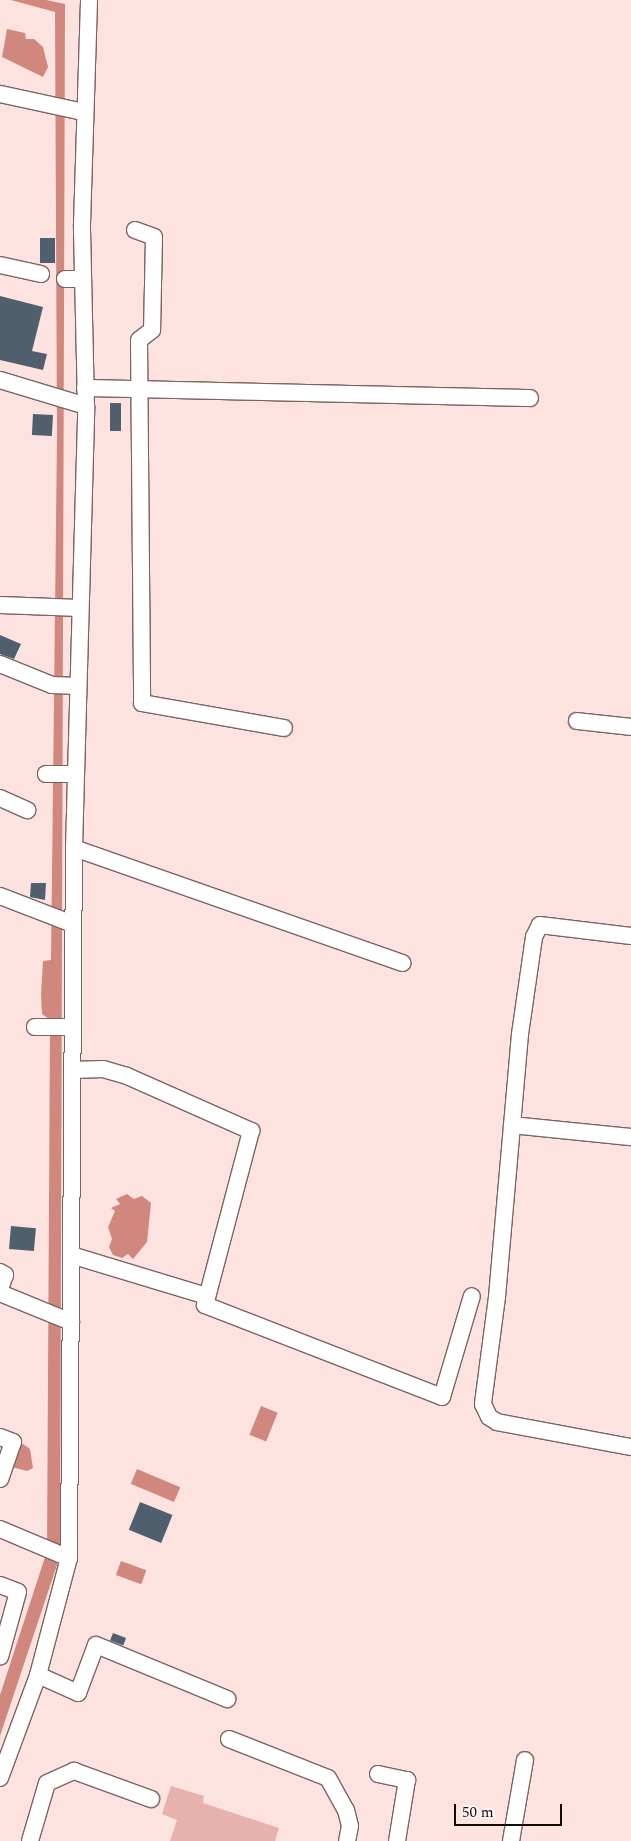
<!DOCTYPE html>
<html>
<head>
<meta charset="utf-8">
<style>
	body { margin:0 }
	#map { position:relative; width:631px; height:1841px; overflow:hidden; background:#fde3df; font-family:Spectral,serif }
	div>[style] { position:absolute }
	[style*='--x'] { left:calc(var(--x)*1px); top:calc(var(--y)*1px); width:calc(var(--w)*1px); rotate:calc(var(--a)*1deg) }
	.green>* { inset:0; background:#e6b2ab }
	.water>* { inset:0; background:#cf877e; transform-origin:0 0 }
	.building>* { inset:0; background:#505f6d; transform-origin:0 0 }
	.roads { filter:drop-shadow(1px 0 #7a6461) drop-shadow(-1px 0 #7a6461) drop-shadow(0 1px #7a6461) drop-shadow(0 -1px #7a6461) }
	.minor>* { height:16px; margin:-8px; padding:0 8px; transform-origin:8px; border-radius:8px; background:#fff }
	span { translate:-50% -50%; white-space:nowrap; text-align:center; line-height:1.15; -webkit-text-stroke:5px #fff4f3; paint-order:stroke }
	.scale { position:absolute; left:454px; top:1804px; width:108px; height:22px; box-sizing:border-box; border:2px solid #130b09; border-top:0; padding-left:6px; font-size:15px; line-height:18px; white-space:nowrap; color:#130b09; -webkit-text-stroke:4px #fff4f3; paint-order:stroke }
</style>
</head>
<body>
<div id="map">
	<div class="green">
		<div style="clip-path:polygon(171px 1786px,204px 1796px,203px 1803px,279px 1828px,275px 1841px,170px 1841px,177px 1820px,162px 1814px)"></div>
	</div>
	<div class="water">
		<div style="clip-path:polygon(11px 0,46px 0,65px 4px,60px 1556px,0 1736px,0 1695px,47px 1551px,50px 1027px,49px 1019px,42px 1014px,41px 994px,43px 961px,51px 960px,57px 436px,55px 12px)"></div>
		<div style="clip-path:polygon(7px 29px,25px 33px,26px 39px,34px 39px,43px 47px,48px 67px,43px 77px,2px 57px)"></div>
		<div style="clip-path:polygon(127px 1194px,134px 1199px,142px 1196px,151px 1203px,147px 1242px,133px 1259px,128px 1254px,122px 1258px,113px 1255px,109px 1247px,112px 1239px,108px 1227px,115px 1211px,111px 1208px,120px 1204px,116px 1199px)"></div>
		<div style="left:261px;top:1406px;width:18px;height:31px;rotate:22deg"></div>
		<div style="clip-path:polygon(17px 1444px,23px 1444px,30px 1449px,33px 1468px,27px 1471px,8px 1466px)"></div>
		<div style="left:137px;top:1469px;width:47px;height:16px;rotate:23deg"></div>
		<div style="left:121px;top:1561px;width:27px;height:15px;rotate:20deg"></div>
	</div>
	<div class="building">
		<div style="left:40px;top:238px;width:15px;height:25px"></div>
		<div style="clip-path:polygon(0 296px,43px 307px,32px 351px,47px 354px,43px 370px,0 360px)"></div>
		<div style="left:110px;top:403px;width:11px;height:28px"></div>
		<div style="left:33px;top:414px;width:20px;height:21px;rotate:3deg"></div>
		<div style="clip-path:polygon(0 635px,21px 644px,14px 659px,0 654px)"></div>
		<div style="clip-path:polygon(31px 883px,46px 883px,45px 900px,30px 897px)"></div>
		<div style="left:11px;top:1226px;width:25px;height:23px;rotate:5deg"></div>
		<div style="left:140px;top:1502px;width:35px;height:30px;rotate:22deg"></div>
		<div style="left:113px;top:1633px;width:14px;height:8px;rotate:21deg"></div>
	</div>
	<div class="roads">
		<div class="minor">
			<div style="--x:0;--y:94;--w:85;--a:12.2"></div>
			<div style="--x:135;--y:230;--w:20;--a:20"></div>
			<div style="--x:154;--y:237;--w:93;--a:91.2"></div>
			<div style="--x:152;--y:330;--w:16;--a:142"></div>
			<div style="--x:139;--y:340;--w:363;--a:89.5"></div>
			<div style="--x:142;--y:703;--w:144;--a:10"></div>
			<div style="--x:0;--y:265;--w:42;--a:12.4"></div>
			<div style="--x:65;--y:279;--w:18;--a:0"></div>
			<div style="--x:0;--y:380;--w:90;--a:16.8"></div>
			<div style="--x:85;--y:388;--w:445;--a:1.3"></div>
			<div style="--x:0;--y:605;--w:80;--a:2.1"></div>
			<div style="--x:0;--y:664;--w:56;--a:22"></div>
			<div style="--x:52;--y:685;--w:26;--a:2"></div>
			<div style="--x:577;--y:721;--w:54;--a:6.3"></div>
			<div style="--x:46;--y:774;--w:30;--a:0"></div>
			<div style="--x:0;--y:798;--w:30;--a:24"></div>
			<div style="--x:74;--y:848;--w:348;--a:19.3"></div>
			<div style="--x:0;--y:896;--w:78;--a:21"></div>
			<div style="--x:631;--y:936;--w:92;--a:-173.1"></div>
			<div style="--x:540;--y:925;--w:13;--a:117"></div>
			<div style="--x:534;--y:937;--w:98;--a:98.2"></div>
			<div style="--x:520;--y:1034;--w:264;--a:95"></div>
			<div style="--x:497;--y:1297;--w:108;--a:97.5"></div>
			<div style="--x:483;--y:1404;--w:14;--a:65"></div>
			<div style="--x:489;--y:1417;--w:9;--a:32"></div>
			<div style="--x:497;--y:1422;--w:136;--a:10.6"></div>
			<div style="--x:35;--y:1027;--w:37;--a:0"></div>
			<div style="--x:72;--y:1070;--w:31;--a:-2"></div>
			<div style="--x:103;--y:1069;--w:25;--a:16"></div>
			<div style="--x:127;--y:1076;--w:136;--a:23.9"></div>
			<div style="--x:251;--y:1131;--w:180;--a:104.8"></div>
			<div style="--x:205;--y:1305;--w:254;--a:21.2"></div>
			<div style="--x:442;--y:1397;--w:105;--a:-73.5"></div>
			<div style="--x:512;--y:1125;--w:120;--a:5.8"></div>
			<div style="--x:71;--y:1255;--w:142;--a:16.8"></div>
			<div style="--x:0;--y:1272;--w:6;--a:31"></div>
			<div style="--x:5;--y:1275;--w:15;--a:110"></div>
			<div style="--x:0;--y:1293;--w:77;--a:22.2"></div>
			<div style="--x:0;--y:1437;--w:14;--a:21"></div>
			<div style="--x:13;--y:1442;--w:39;--a:109"></div>
			<div style="--x:0;--y:1529;--w:75;--a:22.8"></div>
			<div style="--x:0;--y:1585;--w:19;--a:21"></div>
			<div style="--x:18;--y:1592;--w:67;--a:105.5"></div>
			<div style="--x:38;--y:1675;--w:44;--a:24.2"></div>
			<div style="--x:78;--y:1693;--w:51;--a:-69.4"></div>
			<div style="--x:96;--y:1645;--w:142;--a:22.4"></div>
			<div style="--x:229;--y:1739;--w:106;--a:21.5"></div>
			<div style="--x:328;--y:1778;--w:37;--a:61"></div>
			<div style="--x:346;--y:1810;--w:16;--a:76"></div>
			<div style="--x:350;--y:1826;--w:15;--a:101"></div>
			<div style="--x:378;--y:1774;--w:30;--a:12"></div>
			<div style="--x:407;--y:1780;--w:62;--a:99.3"></div>
			<div style="--x:0;--y:1778;--w:110;--a:-69.7"></div>
			<div style="--x:38;--y:1675;--w:121;--a:-75.2"></div>
			<div style="--x:69;--y:1558;--w:710;--a:-89.6"></div>
			<div style="--x:74;--y:848;--w:442;--a:-88.4"></div>
			<div style="--x:86;--y:406;--w:182;--a:-91.3"></div>
			<div style="--x:82;--y:224;--w:224;--a:-88.2"></div>
			<div style="--x:30;--y:1841;--w:60;--a:-73.7"></div>
			<div style="--x:47;--y:1783;--w:30;--a:-24"></div>
			<div style="--x:74;--y:1771;--w:82;--a:20"></div>
			<div style="--x:511;--y:1841;--w:82;--a:-80.2"></div>
		</div>
	</div>
	<div class="scale">50 m</div>
</div>
</body>
</html>
